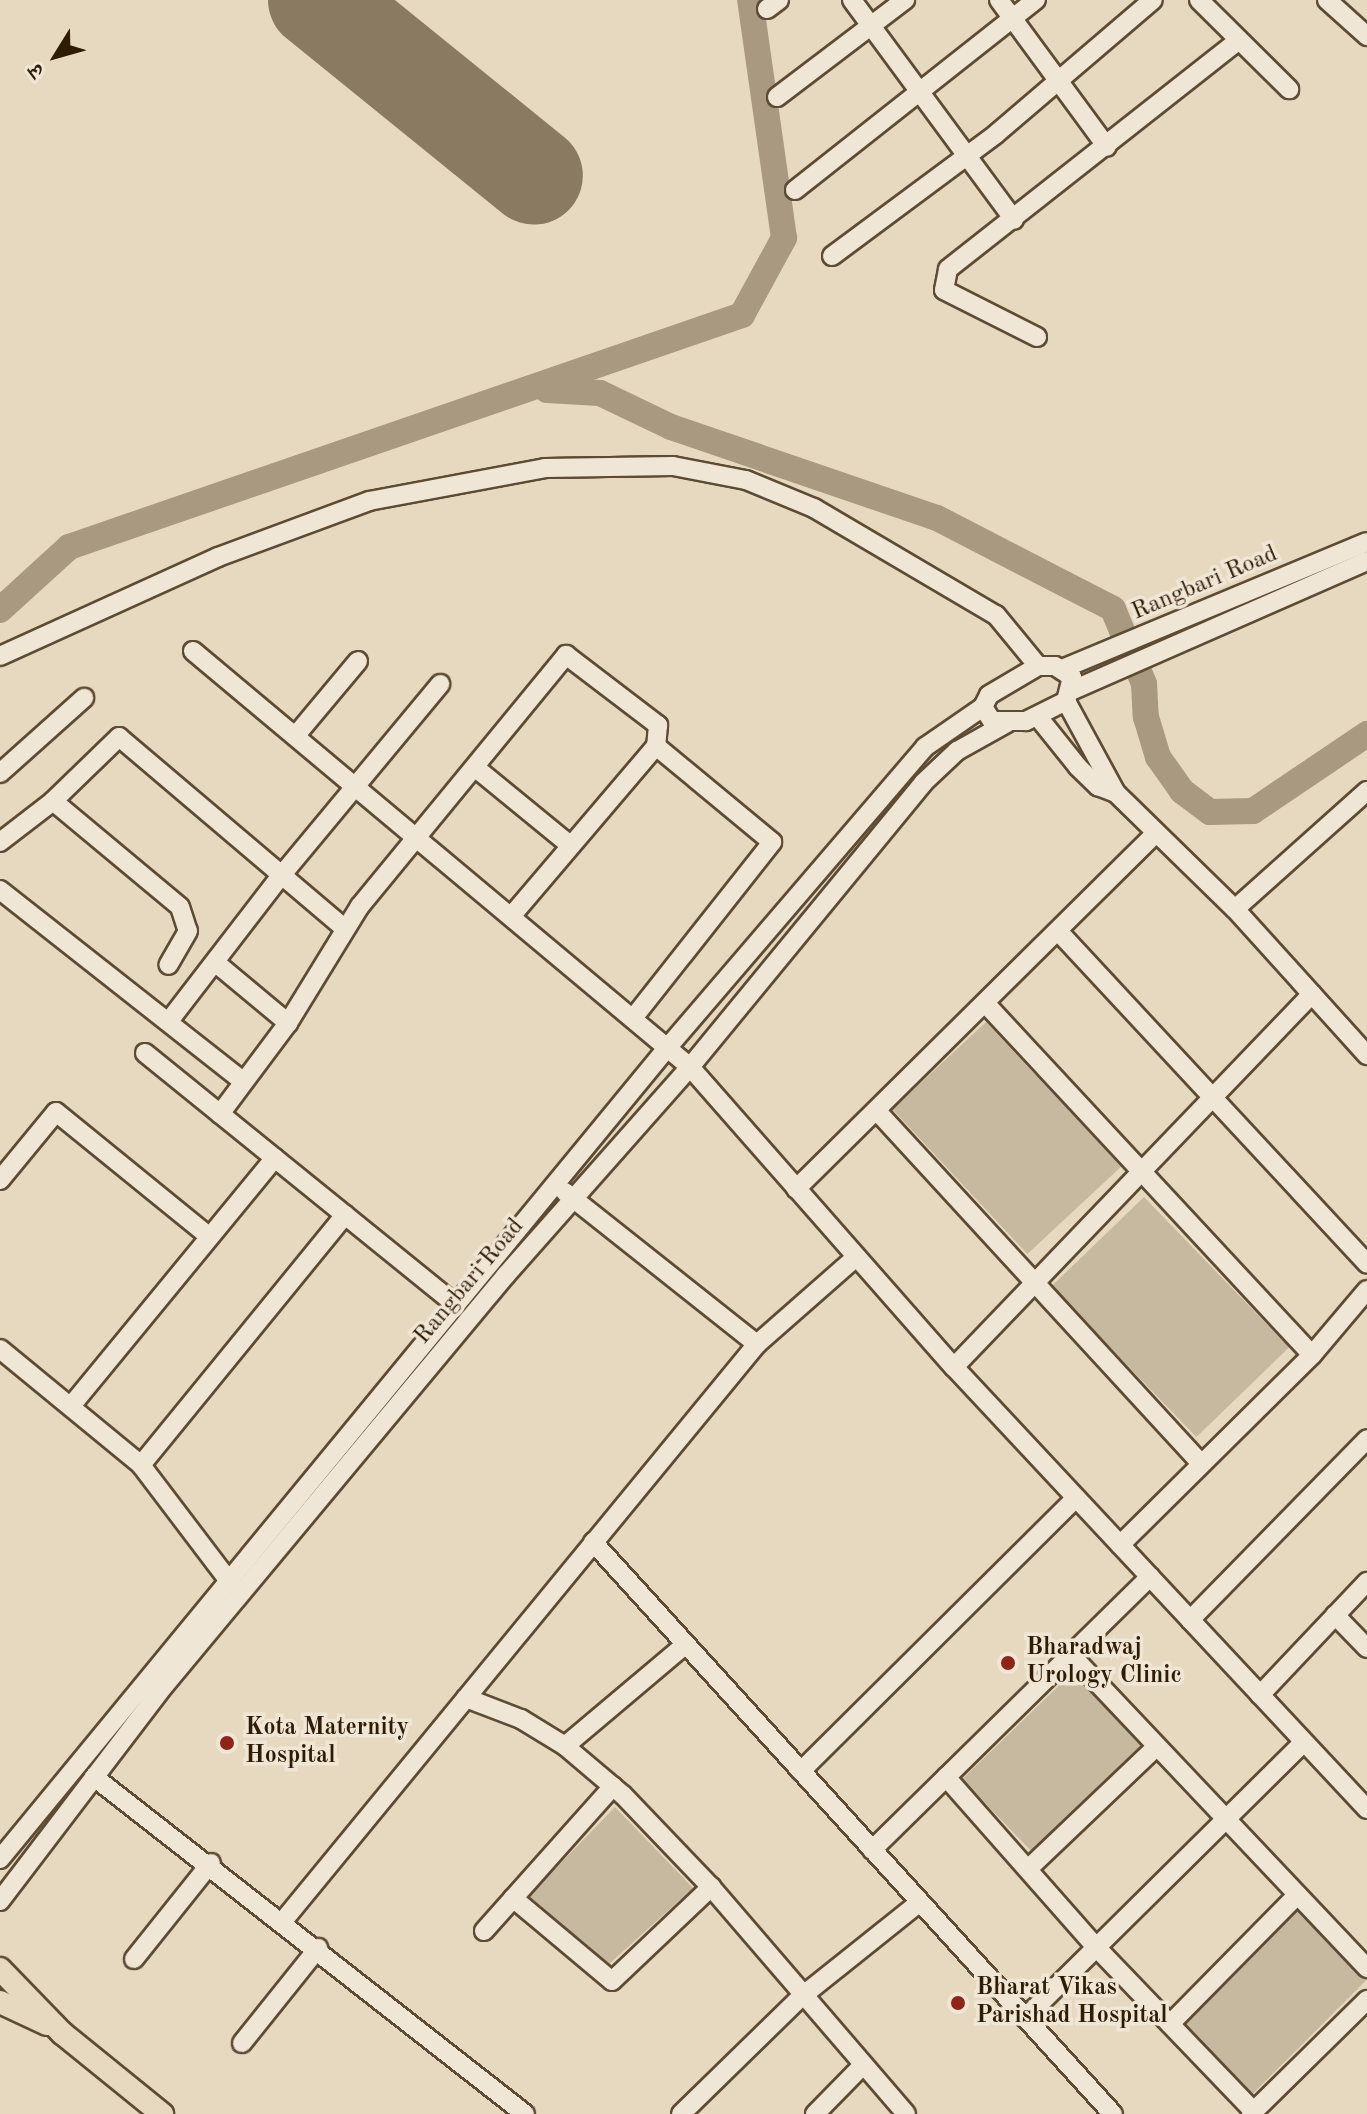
<!DOCTYPE html>
<html>
<head>
<meta charset="utf-8">
<style>
	body { margin:0 }
	#map { position:relative; width:1367px; height:2114px; overflow:hidden; background:#e6d9c0; font-family:"Old Standard TT","Noto Serif Devanagari",serif }
	div>[style] { position:absolute }
	[style*='--x'] { left:calc(var(--x)*1px); top:calc(var(--y)*1px); width:calc(var(--w)*1px); rotate:calc(var(--a)*1deg) }
	.green>* { inset:0; background:#c7b9a0; transform-origin:0 0 }
	.river>* { height:26px; margin:-13px; padding:0 13px; transform-origin:13px; border-radius:13px; background:#a89980 }
	.runway>* { height:98px; margin:-49px; padding:0 49px; transform-origin:49px; border-radius:49px; background:#8a7a62 }
	.roads { filter:drop-shadow(2px 0 #5d4b33) drop-shadow(-2px 0 #5d4b33) drop-shadow(0 2px #5d4b33) drop-shadow(0 -2px #5d4b33) }
	.minor>* { height:18px; margin:-9px; padding:0 9px; transform-origin:9px; border-radius:9px; background:#efe6d6 }
	.major>* { height:22px; margin:-11px; padding:0 11px; transform-origin:11px; border-radius:11px; background:#e6d9c0 }
	.dots>* { width:22px; height:22px; translate:-50% -50%; box-sizing:border-box; border:4px solid #efe6d6; border-radius:50% }
	span { translate:-50% -50%; white-space:nowrap; text-align:center; line-height:1.15; -webkit-text-stroke:7px #efe6d6; paint-order:stroke }
	.street-label { font-size:24px; color:#2f1c04 }
	.poi-label { font-size:24px; color:#2f1c04; font-weight:700 }
	.left { translate:0 -50%; text-align:left }
	.north { position:absolute; left:16px; top:16px; width:80px; height:80px; -webkit-text-stroke:6px #efe6d6; paint-order:stroke; rotate:233deg; font-size:22px; font-weight:700; line-height:32px; text-align:center; color:#2f1c04 }
	.north::after { content:''; display:block; margin:auto; width:28px; height:36px; background:#2f1c04; clip-path:polygon(50% 0,100% 100%,50% 72%,0 100%) }
</style>
</head>
<body>
<div id="map">
	<div class="green">
		<div style="left:986px;top:1022px;width:198px;height:128px;rotate:47deg"></div>
		<div style="left:1144px;top:1197px;width:209px;height:129px;rotate:46deg"></div>
		<div style="left:1072px;top:1673px;width:101px;height:153px;rotate:46deg"></div>
		<div style="clip-path:polygon(615px 1807px,693px 1888px,608px 1965px,527px 1898px)"></div>
		<div style="left:1298px;top:1910px;width:98px;height:162px;rotate:45deg"></div>
	</div>
	<div class="river">
		<div style="--x:547;--y:390;--w:53;--a:3.2"></div>
		<div style="--x:600;--y:393;--w:79;--a:25.6"></div>
		<div style="--x:671;--y:427;--w:281;--a:18.9"></div>
		<div style="--x:937;--y:518;--w:198;--a:27.3"></div>
		<div style="--x:1113;--y:609;--w:81;--a:67.5"></div>
		<div style="--x:1144;--y:684;--w:33;--a:87"></div>
		<div style="--x:1146;--y:717;--w:42;--a:73.3"></div>
		<div style="--x:1158;--y:757;--w:42;--a:54.8"></div>
		<div style="--x:1182;--y:791;--w:35;--a:37"></div>
		<div style="--x:1210;--y:812;--w:43;--a:-1.3"></div>
		<div style="--x:1253;--y:811;--w:138;--a:-34"></div>
		<div style="--x:0;--y:610;--w:93;--a:-42.4"></div>
		<div style="--x:69;--y:547;--w:712;--a:-19.02"></div>
		<div style="--x:742;--y:315;--w:88;--a:-61.4"></div>
		<div style="--x:784;--y:238;--w:240;--a:-98.1"></div>
	</div>
	<div class="runway">
		<div style="--x:317;--y:0;--w:279;--a:39"></div>
	</div>
	<div class="roads">
		<div class="minor">
			<div style="--x:852;--y:0;--w:273;--a:53.6"></div>
			<div style="--x:999;--y:0;--w:182;--a:53.7"></div>
			<div style="--x:1199;--y:0;--w:127;--a:44.7"></div>
			<div style="--x:1327;--y:0;--w:54;--a:42"></div>
			<div style="--x:767;--y:9;--w:15;--a:-37"></div>
			<div style="--x:777;--y:97;--w:161;--a:-37.2"></div>
			<div style="--x:795;--y:190;--w:307;--a:-38.3"></div>
			<div style="--x:832;--y:256;--w:204;--a:-36.6"></div>
			<div style="--x:996;--y:134;--w:206;--a:-40.5"></div>
			<div style="--x:1037;--y:337;--w:104;--a:-153.2"></div>
			<div style="--x:944;--y:290;--w:21;--a:-79"></div>
			<div style="--x:948;--y:269;--w:370;--a:-38.2"></div>
			<div style="--x:193;--y:651;--w:648;--a:39.93"></div>
			<div style="--x:690;--y:1067;--w:400;--a:48.7"></div>
			<div style="--x:954;--y:1367;--w:605;--a:46.94"></div>
			<div style="--x:0;--y:656;--w:239;--a:-24.4"></div>
			<div style="--x:218;--y:557;--w:161;--a:-20.3"></div>
			<div style="--x:369;--y:501;--w:179;--a:-10.6"></div>
			<div style="--x:545;--y:468;--w:128;--a:-0.9"></div>
			<div style="--x:673;--y:466;--w:74;--a:10.9"></div>
			<div style="--x:746;--y:480;--w:74;--a:22.4"></div>
			<div style="--x:814;--y:508;--w:211;--a:30.5"></div>
			<div style="--x:996;--y:615;--w:66;--a:50.5"></div>
			<div style="--x:1038;--y:666;--w:17;--a:0"></div>
			<div style="--x:1055;--y:666;--w:20;--a:33"></div>
			<div style="--x:1072;--y:677;--w:25;--a:104"></div>
			<div style="--x:1066;--y:701;--w:45;--a:153.4"></div>
			<div style="--x:1026;--y:721;--w:34;--a:180"></div>
			<div style="--x:992;--y:721;--w:17;--a:-123"></div>
			<div style="--x:983;--y:707;--w:13;--a:-63"></div>
			<div style="--x:989;--y:695;--w:57;--a:-30.6"></div>
			<div style="--x:1062;--y:669;--w:330;--a:-22.6"></div>
			<div style="--x:1073;--y:690;--w:321;--a:-23.7"></div>
			<div style="--x:1066;--y:701;--w:105;--a:61.5"></div>
			<div style="--x:1116;--y:793;--w:166;--a:44.3"></div>
			<div style="--x:1235;--y:909;--w:197;--a:47.9"></div>
			<div style="--x:1038;--y:717;--w:64;--a:51.3"></div>
			<div style="--x:1078;--y:767;--w:28;--a:44"></div>
			<div style="--x:1098;--y:786;--w:19;--a:21"></div>
			<div style="--x:297;--y:734;--w:95;--a:-50.1"></div>
			<div style="--x:477;--y:769;--w:120;--a:39.3"></div>
			<div style="--x:0;--y:773;--w:113;--a:-41.8"></div>
			<div style="--x:53;--y:801;--w:165;--a:39.8"></div>
			<div style="--x:180;--y:907;--w:25;--a:72"></div>
			<div style="--x:188;--y:931;--w:39;--a:120"></div>
			<div style="--x:0;--y:842;--w:67;--a:-37.7"></div>
			<div style="--x:53;--y:801;--w:92;--a:-44.1"></div>
			<div style="--x:119;--y:737;--w:295;--a:40.3"></div>
			<div style="--x:0;--y:890;--w:309;--a:38.2"></div>
			<div style="--x:1235;--y:909;--w:177;--a:-41.8"></div>
			<div style="--x:1058;--y:931;--w:454;--a:47.1"></div>
			<div style="--x:216;--y:963;--w:94;--a:39.8"></div>
			<div style="--x:985;--y:1003;--w:480;--a:47.1"></div>
			<div style="--x:634;--y:1017;--w:223;--a:-51.7"></div>
			<div style="--x:772;--y:842;--w:151;--a:-140.4"></div>
			<div style="--x:169;--y:1021;--w:182;--a:-52.4"></div>
			<div style="--x:280;--y:877;--w:251;--a:-50.3"></div>
			<div style="--x:145;--y:1053;--w:400;--a:39"></div>
			<div style="--x:876;--y:1110;--w:478;--a:47.4"></div>
			<div style="--x:220;--y:1114;--w:114;--a:-53.2"></div>
			<div style="--x:288;--y:1023;--w:137;--a:-58.4"></div>
			<div style="--x:360;--y:906;--w:325;--a:-50.6"></div>
			<div style="--x:566;--y:655;--w:116;--a:37.3"></div>
			<div style="--x:658;--y:725;--w:21;--a:95"></div>
			<div style="--x:656;--y:746;--w:222;--a:130.4"></div>
			<div style="--x:0;--y:1180;--w:88;--a:-50.5"></div>
			<div style="--x:56;--y:1112;--w:198;--a:39.1"></div>
			<div style="--x:796;--y:1189;--w:505;--a:-44.68"></div>
			<div style="--x:565;--y:1192;--w:245;--a:38.4"></div>
			<div style="--x:0;--y:1349;--w:183;--a:39.4"></div>
			<div style="--x:141;--y:1465;--w:146;--a:52.8"></div>
			<div style="--x:954;--y:1367;--w:517;--a:-46.18"></div>
			<div style="--x:71;--y:1406;--w:321;--a:-50.6"></div>
			<div style="--x:141;--y:1465;--w:323;--a:-50.8"></div>
			<div style="--x:593;--y:1542;--w:773;--a:47.73"></div>
			<div style="--x:1120;--y:1545;--w:270;--a:-44.7"></div>
			<div style="--x:1312;--y:1355;--w:85;--a:-49.8"></div>
			<div style="--x:1335;--y:1615;--w:46;--a:45.9"></div>
			<div style="--x:1190;--y:1620;--w:253;--a:-45.6"></div>
			<div style="--x:1071;--y:1655;--w:431;--a:46.6"></div>
			<div style="--x:1260;--y:1695;--w:156;--a:-46.6"></div>
			<div style="--x:466;--y:1698;--w:59;--a:20.9"></div>
			<div style="--x:521;--y:1719;--w:52;--a:31.5"></div>
			<div style="--x:565;--y:1746;--w:76;--a:40.2"></div>
			<div style="--x:623;--y:1795;--w:127;--a:46.3"></div>
			<div style="--x:711;--y:1887;--w:299;--a:49.3"></div>
			<div style="--x:565;--y:1746;--w:158;--a:-40.1"></div>
			<div style="--x:801;--y:1771;--w:387;--a:-44.8"></div>
			<div style="--x:94;--y:1777;--w:547;--a:38.02"></div>
			<div style="--x:946;--y:1777;--w:227;--a:48.6"></div>
			<div style="--x:1096;--y:1947;--w:227;--a:46.2"></div>
			<div style="--x:872;--y:1850;--w:390;--a:-44.5"></div>
			<div style="--x:0;--y:1859;--w:1051;--a:-50.56"></div>
			<div style="--x:668;--y:1047;--w:395;--a:-49.4"></div>
			<div style="--x:925;--y:747;--w:70;--a:-34.6"></div>
			<div style="--x:1028;--y:1869;--w:178;--a:-43.6"></div>
			<div style="--x:513;--y:1898;--w:129;--a:40"></div>
			<div style="--x:612;--y:1981;--w:137;--a:-43.5"></div>
			<div style="--x:0;--y:1901;--w:270;--a:-52.7"></div>
			<div style="--x:164;--y:1686;--w:535;--a:-50.24"></div>
			<div style="--x:506;--y:1275;--w:278;--a:-48.5"></div>
			<div style="--x:690;--y:1067;--w:367;--a:-50.6"></div>
			<div style="--x:923;--y:783;--w:47;--a:-43.3"></div>
			<div style="--x:957;--y:751;--w:57;--a:-29.2"></div>
			<div style="--x:283;--y:1921;--w:747;--a:-50.6"></div>
			<div style="--x:757;--y:1344;--w:132;--a:-41.3"></div>
			<div style="--x:484;--y:1931;--w:194;--a:-48.3"></div>
			<div style="--x:134;--y:1959;--w:123;--a:-51.3"></div>
			<div style="--x:1025;--y:2018;--w:392;--a:-44.7"></div>
			<div style="--x:1170;--y:2024;--w:181;--a:-45.4"></div>
			<div style="--x:242;--y:2043;--w:122;--a:-51.3"></div>
			<div style="--x:681;--y:2114;--w:168;--a:-44.3"></div>
			<div style="--x:801;--y:1997;--w:152;--a:-38.6"></div>
			<div style="--x:815;--y:2114;--w:69;--a:-45.6"></div>
			<div style="--x:1251;--y:2114;--w:163;--a:-44.5"></div>
		</div>
		<div class="major">
			<div style="--x:0;--y:1969;--w:89;--a:45.9"></div>
			<div style="--x:62;--y:2033;--w:129;--a:39"></div>
			<div style="--x:0;--y:2002;--w:52;--a:25.1"></div>
		</div>
	</div>
	<div class="dots">
		<div style="left:1008px;top:1663px;background:#8f2418"></div>
		<div style="left:227px;top:1743px;background:#8f2418"></div>
		<div style="left:958px;top:2003px;background:#8f2418"></div>
	</div>
	<div class="street-label">
		<span style="left:1205px;top:584px;rotate:-23deg">Rangbari Road</span>
		<span style="left:470px;top:1282px;rotate:-50deg">Rangbari Road</span>
	</div>
	<div class="poi-label">
		<span class="left" style="left:1026px;top:1663px">Bharadwaj<br>Urology Clinic</span>
		<span class="left" style="left:245px;top:1743px">Kota Maternity<br>Hospital</span>
		<span class="left" style="left:976px;top:2003px">Bharat Vikas<br>Parishad Hospital</span>
	</div>
	<div class="north">उ</div>
</div>
</body>
</html>
